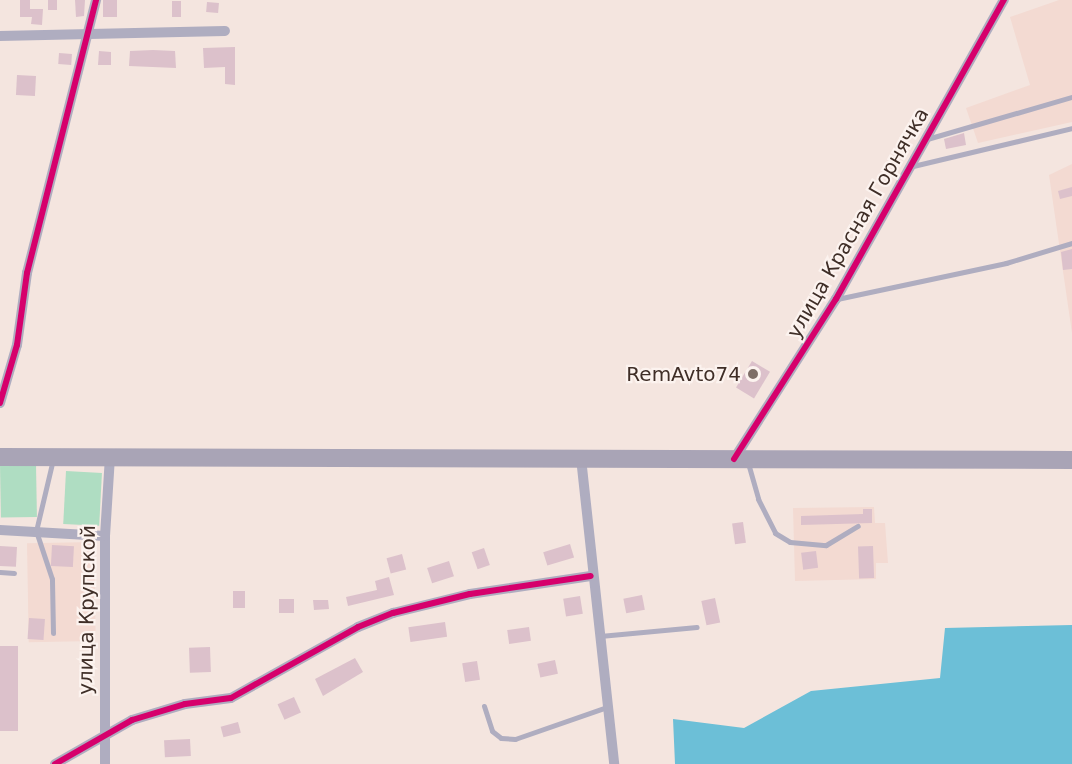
<!DOCTYPE html>
<html>
<head>
<meta charset="utf-8">
<style>
	body { margin:0 }
	#map { position:relative; width:1072px; height:764px; overflow:hidden; background:#f4e5df; font-family:"DejaVu Sans",sans-serif }
	div>[style] { position:absolute }
	[style*='--x'] { left:calc(var(--x)*1px); top:calc(var(--y)*1px); width:calc(var(--w)*1px); rotate:calc(var(--a)*1deg) }
	.built>* { inset:0; background:#f3dad2; transform-origin:0 0 }
	.green>* { inset:0; background:#afddc2; transform-origin:0 0 }
	.water>* { inset:0; background:#6cbfd7 }
	.building>* { inset:0; background:#dcc1cb; transform-origin:0 0 }
	.lane>* { height:5px; margin:-2.5px; padding:0 2.5px; transform-origin:2.5px; border-radius:2.5px; background:#afadc0 }
	.street>* { height:10px; margin:-5px; padding:0 5px; transform-origin:5px; border-radius:5px; background:#afadc0 }
	.primary>* { height:18px; margin:-9px; padding:0 9px; transform-origin:9px; border-radius:9px; background:#a9a4b6 }
	.cycleway>* { height:6px; margin:-3px; padding:0 3px; transform-origin:3px; border-radius:3px; background:#d6006c }
	.dots>* { width:16px; height:16px; translate:-50% -50%; box-sizing:border-box; border:3px solid #fcf3ef; border-radius:50% }
	span { translate:-50% -50%; white-space:nowrap; text-align:center; line-height:1.15; -webkit-text-stroke:4.5px #fcf3ef; paint-order:stroke }
	.street-label { font-size:20px; color:#3f2e27 }
	.poi-label { font-size:20px; color:#3f2e27 }
	.right { translate:-100% -50%; text-align:right }
</style>
</head>
<body>
<div id="map">
	<div class="built">
		<div style="clip-path:polygon(1059px 0,1072px 0,1072px 122px,978px 143px,966px 108px,1030px 85px,1010px 17px)"></div>
		<div style="clip-path:polygon(1072px 164px,1072px 333px,1049px 175px)"></div>
		<div style="clip-path:polygon(874px 507px,875px 523px,885px 523px,888px 563px,876px 563px,876px 579px,795px 581px,793px 508px)"></div>
		<div style="left:94px;top:542px;width:99px;height:67px;rotate:89deg"></div>
	</div>
	<div class="green">
		<div style="left:36px;top:464px;width:53px;height:36px;rotate:89deg"></div>
		<div style="left:66px;top:471px;width:36px;height:53px;rotate:3deg"></div>
	</div>
	<div class="water">
		<div style="clip-path:polygon(1072px 625px,1072px 764px,675px 764px,673px 719px,744px 728px,811px 691px,940px 678px,945px 628px)"></div>
	</div>
	<div class="building">
		<div style="clip-path:polygon(20px 0,30px 0,30px 9px,43px 9px,42px 25px,31px 24px,32px 17px,20px 17px)"></div>
		<div style="left:48px;top:0;width:9px;height:10px"></div>
		<div style="clip-path:polygon(75px 0,85px 0,84px 16px,76px 17px)"></div>
		<div style="left:103px;top:0;width:14px;height:17px"></div>
		<div style="left:172px;top:1px;width:9px;height:16px"></div>
		<div style="left:207px;top:2px;width:12px;height:10px;rotate:5deg"></div>
		<div style="clip-path:polygon(235px 47px,235px 85px,225px 84px,225px 67px,204px 68px,203px 48px)"></div>
		<div style="clip-path:polygon(153px 50px,175px 51px,176px 68px,129px 66px,130px 51px)"></div>
		<div style="clip-path:polygon(99px 51px,111px 52px,111px 65px,98px 65px)"></div>
		<div style="left:59px;top:53px;width:13px;height:11px;rotate:4deg"></div>
		<div style="left:17px;top:75px;width:19px;height:20px;rotate:3deg"></div>
		<div style="clip-path:polygon(964px 133px,966px 145px,946px 149px,944px 139px)"></div>
		<div style="clip-path:polygon(1072px 187px,1072px 196px,1060px 199px,1058px 191px)"></div>
		<div style="clip-path:polygon(1072px 249px,1072px 269px,1063px 270px,1061px 252px)"></div>
		<div style="left:752px;top:361px;width:21px;height:31px;rotate:31deg"></div>
		<div style="clip-path:polygon(863px 509px,872px 509px,872px 523px,801px 525px,801px 516px,863px 514px)"></div>
		<div style="left:743px;top:522px;width:21px;height:11px;rotate:82deg"></div>
		<div style="left:570px;top:544px;width:14px;height:28px;rotate:73deg"></div>
		<div style="left:52px;top:545px;width:22px;height:21px;rotate:3deg"></div>
		<div style="left:0;top:546px;width:17px;height:20px;rotate:3deg"></div>
		<div style="left:873px;top:546px;width:32px;height:15px;rotate:88deg"></div>
		<div style="left:484px;top:548px;width:18px;height:13px;rotate:71deg"></div>
		<div style="left:816px;top:551px;width:17px;height:15px;rotate:83deg"></div>
		<div style="left:402px;top:554px;width:16px;height:16px;rotate:75deg"></div>
		<div style="left:449px;top:561px;width:16px;height:23px;rotate:72deg"></div>
		<div style="clip-path:polygon(389px 577px,394px 595px,348px 606px,346px 597px,377px 590px,375px 581px)"></div>
		<div style="left:233px;top:591px;width:12px;height:17px"></div>
		<div style="left:642px;top:595px;width:15px;height:19px;rotate:79deg"></div>
		<div style="left:580px;top:596px;width:18px;height:17px;rotate:81deg"></div>
		<div style="left:715px;top:598px;width:25px;height:14px;rotate:78deg"></div>
		<div style="left:279px;top:599px;width:15px;height:14px"></div>
		<div style="clip-path:polygon(313px 600px,328px 600px,329px 609px,314px 610px)"></div>
		<div style="left:29px;top:618px;width:16px;height:21px;rotate:4deg"></div>
		<div style="left:445px;top:622px;width:15px;height:37px;rotate:82deg"></div>
		<div style="left:529px;top:627px;width:14px;height:22px;rotate:82deg"></div>
		<div style="left:0;top:646px;width:18px;height:85px"></div>
		<div style="left:210px;top:647px;width:25px;height:21px;rotate:88deg"></div>
		<div style="clip-path:polygon(355px 658px,363px 672px,323px 696px,315px 679px)"></div>
		<div style="left:555px;top:660px;width:14px;height:18px;rotate:78deg"></div>
		<div style="left:477px;top:661px;width:19px;height:15px;rotate:81deg"></div>
		<div style="left:294px;top:697px;width:17px;height:18px;rotate:66deg"></div>
		<div style="left:238px;top:722px;width:11px;height:18px;rotate:75deg"></div>
		<div style="left:190px;top:739px;width:17px;height:26px;rotate:87deg"></div>
	</div>
	<div class="lane">
		<div style="--x:927;--y:139;--w:151;--a:-16.2"></div>
		<div style="--x:913;--y:166;--w:163;--a:-13.4"></div>
		<div style="--x:837;--y:299;--w:173;--a:-12"></div>
		<div style="--x:1006;--y:263;--w:69;--a:-16.9"></div>
		<div style="--x:748;--y:463;--w:37;--a:74"></div>
		<div style="--x:758;--y:499;--w:38;--a:63"></div>
		<div style="--x:775;--y:533;--w:17;--a:31"></div>
		<div style="--x:790;--y:542;--w:36;--a:5"></div>
		<div style="--x:826;--y:545;--w:37;--a:-31"></div>
		<div style="--x:0;--y:572;--w:14;--a:4"></div>
		<div style="--x:53;--y:633;--w:54;--a:-91.1"></div>
		<div style="--x:52;--y:579;--w:51;--a:-108.4"></div>
		<div style="--x:36;--y:531;--w:74;--a:-76.7"></div>
		<div style="--x:600;--y:636;--w:97;--a:-5.3"></div>
		<div style="--x:484;--y:706;--w:26;--a:72"></div>
		<div style="--x:492;--y:731;--w:11;--a:38"></div>
		<div style="--x:501;--y:738;--w:14;--a:4"></div>
		<div style="--x:515;--y:739;--w:97;--a:-19.2"></div>
	</div>
	<div class="street">
		<div style="--x:0;--y:36;--w:225;--a:-1.3"></div>
		<div style="--x:0;--y:403;--w:60;--a:-73.7"></div>
		<div style="--x:17;--y:345;--w:73;--a:-82.1"></div>
		<div style="--x:27;--y:273;--w:282;--a:-75.8"></div>
		<div style="--x:581;--y:458;--w:308;--a:83.8"></div>
		<div style="--x:734;--y:459;--w:190;--a:-57.5"></div>
		<div style="--x:836;--y:299;--w:343;--a:-60.7"></div>
		<div style="--x:0;--y:530;--w:105;--a:3.3"></div>
		<div style="--x:55;--y:764;--w:89;--a:-29.7"></div>
		<div style="--x:132;--y:720;--w:55;--a:-16.8"></div>
		<div style="--x:185;--y:704;--w:46;--a:-7.4"></div>
		<div style="--x:231;--y:698;--w:145;--a:-29.2"></div>
		<div style="--x:358;--y:627;--w:38;--a:-22"></div>
		<div style="--x:393;--y:613;--w:79;--a:-13.9"></div>
		<div style="--x:470;--y:594;--w:122;--a:-8.5"></div>
		<div style="--x:105;--y:764;--w:228;--a:-90"></div>
		<div style="--x:105;--y:536;--w:80;--a:-86.4"></div>
	</div>
	<div class="primary">
		<div style="--x:0;--y:457;--w:1072;--a:0.16"></div>
	</div>
	<div class="cycleway">
		<div style="--x:0;--y:403;--w:60;--a:-73.7"></div>
		<div style="--x:17;--y:345;--w:73;--a:-82.1"></div>
		<div style="--x:27;--y:273;--w:282;--a:-75.8"></div>
		<div style="--x:734;--y:459;--w:190;--a:-57.5"></div>
		<div style="--x:836;--y:299;--w:343;--a:-60.7"></div>
		<div style="--x:55;--y:764;--w:89;--a:-29.7"></div>
		<div style="--x:132;--y:720;--w:55;--a:-16.8"></div>
		<div style="--x:185;--y:704;--w:46;--a:-7.4"></div>
		<div style="--x:231;--y:698;--w:145;--a:-29.2"></div>
		<div style="--x:358;--y:627;--w:38;--a:-22"></div>
		<div style="--x:393;--y:613;--w:79;--a:-13.9"></div>
		<div style="--x:470;--y:594;--w:122;--a:-8.5"></div>
	</div>
	<div class="dots">
		<div style="left:753px;top:374px;background:#7e6e67"></div>
	</div>
	<div class="street-label">
		<span style="left:858px;top:223px;rotate:-60deg">улица Красная Горнячка</span>
		<span style="left:87px;top:610px;rotate:-89deg">улица Крупской</span>
	</div>
	<div class="poi-label">
		<span class="right" style="left:741px;top:374px">RemAvto74</span>
	</div>
</div>
</body>
</html>
